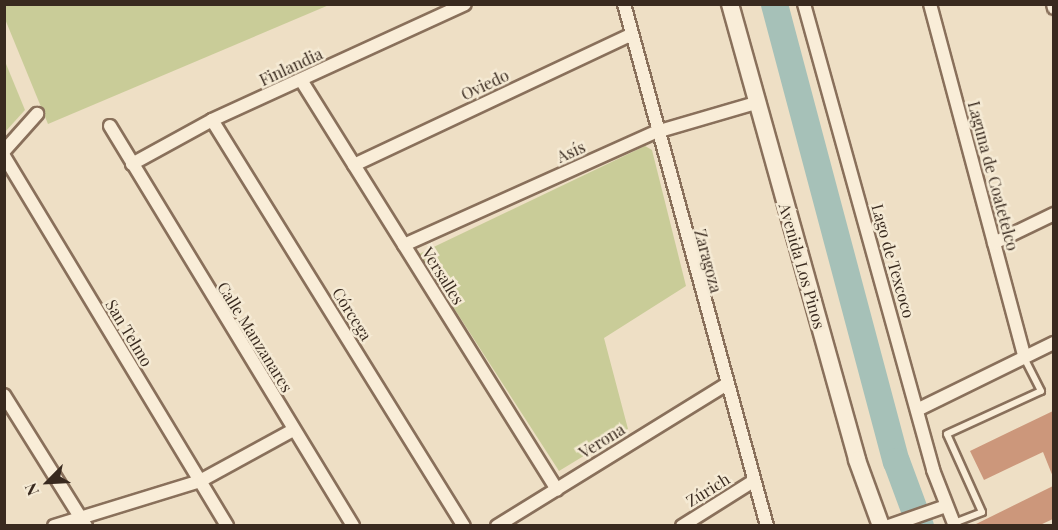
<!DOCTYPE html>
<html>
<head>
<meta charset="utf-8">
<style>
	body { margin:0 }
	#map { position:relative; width:1058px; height:530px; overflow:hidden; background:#eedfc5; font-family:"Playfair Display",serif }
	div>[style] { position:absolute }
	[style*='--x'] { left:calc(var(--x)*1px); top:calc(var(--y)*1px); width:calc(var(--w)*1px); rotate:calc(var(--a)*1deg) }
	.green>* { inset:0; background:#c9cc98 }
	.river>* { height:27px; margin:-13.5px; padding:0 13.5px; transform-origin:13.5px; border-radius:13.5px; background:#a6c1b8 }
	.building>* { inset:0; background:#cc977b }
	.roads { filter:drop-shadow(2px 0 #89705b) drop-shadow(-2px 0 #89705b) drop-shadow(0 2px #89705b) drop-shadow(0 -2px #89705b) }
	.lane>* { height:6px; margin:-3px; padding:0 3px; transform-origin:3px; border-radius:3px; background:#f9edd8 }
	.street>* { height:12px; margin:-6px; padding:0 6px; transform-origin:6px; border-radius:6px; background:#f9edd8 }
	.secondary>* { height:16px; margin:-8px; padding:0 8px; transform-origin:8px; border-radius:8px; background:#f9edd8 }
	span { translate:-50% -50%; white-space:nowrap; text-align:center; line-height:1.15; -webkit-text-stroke:5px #f5ead4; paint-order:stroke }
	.street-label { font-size:16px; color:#392a1f }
	.frame { position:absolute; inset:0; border:6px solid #392a1f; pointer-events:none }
	.north { position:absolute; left:18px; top:452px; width:60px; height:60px; -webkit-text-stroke:4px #f5ead4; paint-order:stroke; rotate:246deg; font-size:16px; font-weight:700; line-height:24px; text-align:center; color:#392a1f }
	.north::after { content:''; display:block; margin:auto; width:21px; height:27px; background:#392a1f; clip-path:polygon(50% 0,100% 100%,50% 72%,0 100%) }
</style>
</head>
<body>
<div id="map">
	<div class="green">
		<div style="clip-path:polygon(4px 5px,5px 4px,329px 5px,48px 124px,5px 19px)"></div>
		<div style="clip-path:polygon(4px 59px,25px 110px,5px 132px,4px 132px)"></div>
		<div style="clip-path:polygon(645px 146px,652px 150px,686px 286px,604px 338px,628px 429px,559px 471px,419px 254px)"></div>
	</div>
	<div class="river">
		<div style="--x:774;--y:4;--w:473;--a:75.1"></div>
		<div style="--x:896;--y:461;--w:69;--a:69.7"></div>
	</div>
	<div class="building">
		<div style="clip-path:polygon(1053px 411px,1053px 477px,1043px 452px,984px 480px,970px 451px)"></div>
		<div style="clip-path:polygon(1053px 486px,1053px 519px,1040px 525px,974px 525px)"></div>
	</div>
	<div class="roads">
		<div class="lane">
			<div style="--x:954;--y:523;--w:30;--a:-21"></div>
			<div style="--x:982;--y:512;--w:85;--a:-114.2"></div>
			<div style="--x:947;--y:434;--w:103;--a:-24.6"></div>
			<div style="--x:1041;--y:391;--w:38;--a:-117"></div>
		</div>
		<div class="street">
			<div style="--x:624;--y:4;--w:541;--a:74.68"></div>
			<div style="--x:804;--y:4;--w:484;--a:74.5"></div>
			<div style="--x:933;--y:470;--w:60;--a:68.6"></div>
			<div style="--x:930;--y:4;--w:364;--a:75"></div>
			<div style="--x:1053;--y:4;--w:4;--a:76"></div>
			<div style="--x:301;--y:80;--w:483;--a:58"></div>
			<div style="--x:212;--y:120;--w:478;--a:58.2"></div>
			<div style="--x:110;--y:126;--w:468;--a:58.7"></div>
			<div style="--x:4;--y:151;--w:50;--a:-48.3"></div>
			<div style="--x:4;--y:156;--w:432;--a:58.9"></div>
			<div style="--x:132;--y:164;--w:91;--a:-28.8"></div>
			<div style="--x:212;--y:120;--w:278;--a:-24.6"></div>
			<div style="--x:354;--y:165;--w:305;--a:-25.2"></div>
			<div style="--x:994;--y:243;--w:67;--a:-25.8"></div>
			<div style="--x:404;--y:245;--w:276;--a:-24.2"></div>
			<div style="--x:656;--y:132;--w:104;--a:-16.2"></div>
			<div style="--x:4;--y:395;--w:155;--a:58"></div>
			<div style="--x:917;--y:410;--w:153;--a:-26.1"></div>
			<div style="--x:54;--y:526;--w:153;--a:-17.1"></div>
			<div style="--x:200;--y:481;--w:106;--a:-28.7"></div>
			<div style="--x:497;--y:526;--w:268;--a:-31.7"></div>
			<div style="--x:682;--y:526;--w:83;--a:-32.2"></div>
			<div style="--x:889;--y:526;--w:60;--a:-19.3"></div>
		</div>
		<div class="secondary">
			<div style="--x:730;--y:4;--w:473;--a:74.4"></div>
			<div style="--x:857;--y:460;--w:70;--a:70"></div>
		</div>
	</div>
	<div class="street-label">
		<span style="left:291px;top:67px;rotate:-25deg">Finlandia</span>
		<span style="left:485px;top:85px;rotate:-25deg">Oviedo</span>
		<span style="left:571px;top:152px;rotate:-24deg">Asís</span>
		<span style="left:993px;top:176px;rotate:75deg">Laguna de Coatetelco</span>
		<span style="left:708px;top:261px;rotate:75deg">Zaragoza</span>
		<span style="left:893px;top:261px;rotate:74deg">Lago de Texcoco</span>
		<span style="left:802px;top:266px;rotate:74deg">Avenida Los Pinos</span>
		<span style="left:443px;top:276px;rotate:58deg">Versalles</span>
		<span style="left:352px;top:314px;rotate:58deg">Córcega</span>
		<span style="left:129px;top:333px;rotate:59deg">San Telmo</span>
		<span style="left:255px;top:337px;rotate:58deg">Calle Manzanares</span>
		<span style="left:602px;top:441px;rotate:-32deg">Verona</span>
		<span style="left:708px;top:490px;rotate:-32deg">Zúrich</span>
	</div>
	<div class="frame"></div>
	<div class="north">N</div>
</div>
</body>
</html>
